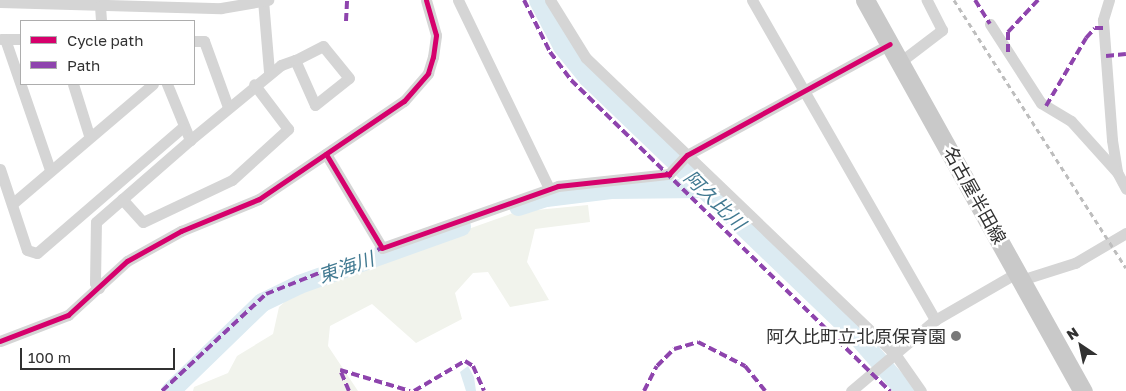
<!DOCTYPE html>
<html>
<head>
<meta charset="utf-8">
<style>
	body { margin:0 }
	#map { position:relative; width:1126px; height:391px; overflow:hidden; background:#fff; font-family:"Golos Text","Noto Sans JP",sans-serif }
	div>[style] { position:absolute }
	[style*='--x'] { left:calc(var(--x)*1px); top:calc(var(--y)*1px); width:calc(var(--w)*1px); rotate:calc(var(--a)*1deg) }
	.green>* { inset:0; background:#f1f3ec }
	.water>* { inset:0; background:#dcebf2 }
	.river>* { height:19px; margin:-9.5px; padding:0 9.5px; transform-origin:9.5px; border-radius:9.5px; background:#dcebf2 }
	.minor>* { height:11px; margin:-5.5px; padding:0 5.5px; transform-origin:5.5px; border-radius:5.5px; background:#d5d5d5 }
	.primary>* { height:19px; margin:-9.5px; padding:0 9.5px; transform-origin:9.5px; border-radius:9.5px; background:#c9c9c9 }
	.rail>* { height:3px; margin-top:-1.5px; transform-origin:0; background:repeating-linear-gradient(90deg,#bdbdbd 0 5px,transparent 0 9px) }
	.quiet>* { height:4px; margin-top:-2px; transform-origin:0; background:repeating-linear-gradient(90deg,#8e44ad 0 8px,transparent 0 12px) }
	.cycleway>* { height:5px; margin:-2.5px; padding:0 2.5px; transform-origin:2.5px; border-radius:2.5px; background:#d6006c }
	.dots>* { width:14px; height:14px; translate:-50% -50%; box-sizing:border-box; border:2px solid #fff; border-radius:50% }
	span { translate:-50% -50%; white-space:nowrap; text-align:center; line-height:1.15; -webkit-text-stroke:5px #fff; paint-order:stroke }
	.street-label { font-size:18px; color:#313131 }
	.poi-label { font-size:18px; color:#313131 }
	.right { translate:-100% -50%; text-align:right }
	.water-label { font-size:19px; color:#417991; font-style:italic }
	.legend { position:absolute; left:20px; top:20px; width:175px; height:65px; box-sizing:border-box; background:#fff; border:1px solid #adadad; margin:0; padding:6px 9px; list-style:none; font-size:15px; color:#313131 }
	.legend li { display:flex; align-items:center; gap:10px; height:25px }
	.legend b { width:25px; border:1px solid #adadad }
	.north { position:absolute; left:1056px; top:321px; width:50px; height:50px; -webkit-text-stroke:4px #fff; paint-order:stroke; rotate:326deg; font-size:14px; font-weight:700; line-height:20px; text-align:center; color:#313131 }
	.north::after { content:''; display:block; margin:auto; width:18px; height:22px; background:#313131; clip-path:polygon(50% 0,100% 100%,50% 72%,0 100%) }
	.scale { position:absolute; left:20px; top:348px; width:155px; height:22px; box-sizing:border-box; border:2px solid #313131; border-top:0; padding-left:6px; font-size:15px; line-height:18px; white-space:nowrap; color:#313131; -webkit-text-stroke:4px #fff; paint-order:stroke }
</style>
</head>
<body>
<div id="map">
	<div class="green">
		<div style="clip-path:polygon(588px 205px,590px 222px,535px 229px,527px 262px,549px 300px,510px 307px,488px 272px,473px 273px,455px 293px,462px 319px,416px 343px,372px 304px,330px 326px,328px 346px,358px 391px,193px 391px,194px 387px,228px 373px,237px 356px,273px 334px,279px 307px,299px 289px,516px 212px)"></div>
	</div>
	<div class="water">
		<div style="clip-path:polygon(468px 366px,474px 377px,476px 391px,466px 391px,460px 372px)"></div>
	</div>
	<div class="river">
		<div style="--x:538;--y:0;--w:52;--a:62.4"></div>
		<div style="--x:562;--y:46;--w:40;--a:51"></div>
		<div style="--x:587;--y:77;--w:371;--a:43.8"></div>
		<div style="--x:855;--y:334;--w:76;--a:48.7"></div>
		<div style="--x:518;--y:206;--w:29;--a:-18"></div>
		<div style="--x:546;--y:197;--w:65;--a:-7"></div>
		<div style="--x:611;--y:189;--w:91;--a:-0.6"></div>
		<div style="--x:170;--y:391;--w:128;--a:-44.1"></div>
		<div style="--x:262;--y:302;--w:41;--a:-25.9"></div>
		<div style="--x:299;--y:284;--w:172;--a:-19.7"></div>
	</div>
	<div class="minor">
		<div style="--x:263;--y:0;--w:72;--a:85.2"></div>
		<div style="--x:458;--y:0;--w:209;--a:64.2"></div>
		<div style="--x:550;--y:0;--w:68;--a:58.2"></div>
		<div style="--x:586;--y:58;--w:428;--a:43.8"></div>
		<div style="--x:895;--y:354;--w:45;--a:54.9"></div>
		<div style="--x:752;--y:0;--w:369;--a:60.2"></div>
		<div style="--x:1109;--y:0;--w:21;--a:107"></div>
		<div style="--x:1103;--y:20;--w:120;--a:85.7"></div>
		<div style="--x:1112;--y:140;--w:32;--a:81"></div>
		<div style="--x:1117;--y:172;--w:19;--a:62"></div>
		<div style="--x:0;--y:2;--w:221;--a:1.6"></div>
		<div style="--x:221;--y:8;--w:48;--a:-9.7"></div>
		<div style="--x:100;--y:6;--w:15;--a:86"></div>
		<div style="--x:990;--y:24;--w:94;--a:57.2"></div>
		<div style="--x:1041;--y:103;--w:35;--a:31"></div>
		<div style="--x:1071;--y:121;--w:69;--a:48"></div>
		<div style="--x:1;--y:39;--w:20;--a:0"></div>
		<div style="--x:5;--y:39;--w:139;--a:71"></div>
		<div style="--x:194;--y:41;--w:10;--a:0"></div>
		<div style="--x:204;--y:41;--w:70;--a:70"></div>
		<div style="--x:900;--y:62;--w:53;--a:-37.3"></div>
		<div style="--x:942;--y:30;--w:34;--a:-117"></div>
		<div style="--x:73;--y:84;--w:53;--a:72.6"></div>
		<div style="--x:167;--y:84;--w:61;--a:67.7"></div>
		<div style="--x:190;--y:140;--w:118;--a:-39.5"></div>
		<div style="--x:281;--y:65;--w:15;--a:-20"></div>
		<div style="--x:295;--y:60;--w:49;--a:66"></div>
		<div style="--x:315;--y:105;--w:43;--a:-38.5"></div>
		<div style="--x:349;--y:78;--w:41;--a:-129.1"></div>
		<div style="--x:323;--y:46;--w:31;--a:153"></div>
		<div style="--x:326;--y:154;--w:109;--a:59.2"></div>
		<div style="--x:382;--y:248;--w:187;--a:-19.4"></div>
		<div style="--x:558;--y:186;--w:112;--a:-6.2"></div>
		<div style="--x:669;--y:174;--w:26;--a:-47"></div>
		<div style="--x:687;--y:155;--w:231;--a:-28.7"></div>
		<div style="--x:0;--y:169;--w:85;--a:71.6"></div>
		<div style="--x:27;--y:250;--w:10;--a:17"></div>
		<div style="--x:37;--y:253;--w:191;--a:-40.8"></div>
		<div style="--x:122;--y:199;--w:31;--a:48"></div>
		<div style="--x:143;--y:222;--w:98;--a:-25.3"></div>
		<div style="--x:232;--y:180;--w:76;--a:-42.3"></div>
		<div style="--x:288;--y:129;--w:56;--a:-127.1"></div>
		<div style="--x:12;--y:204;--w:185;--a:-40.4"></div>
		<div style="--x:1021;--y:280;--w:57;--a:-17.5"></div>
		<div style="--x:1075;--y:263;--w:59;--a:-30.5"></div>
		<div style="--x:99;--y:288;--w:6;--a:-129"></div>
		<div style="--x:95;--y:283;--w:61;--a:-89.1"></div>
		<div style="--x:96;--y:222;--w:125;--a:-41.1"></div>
		<div style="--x:0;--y:341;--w:73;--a:-20.9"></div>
		<div style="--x:68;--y:315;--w:80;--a:-42.5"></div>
		<div style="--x:127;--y:261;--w:62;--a:-29.1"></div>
		<div style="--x:181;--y:231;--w:84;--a:-22.3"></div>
		<div style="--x:259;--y:199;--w:175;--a:-34.1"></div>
		<div style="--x:404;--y:101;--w:37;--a:-49"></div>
		<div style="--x:428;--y:73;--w:17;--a:-73"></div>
		<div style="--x:433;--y:57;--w:22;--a:-82"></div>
		<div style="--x:436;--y:35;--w:36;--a:-106"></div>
		<div style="--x:851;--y:391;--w:110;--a:-40.2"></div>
		<div style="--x:935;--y:320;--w:96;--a:-30"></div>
	</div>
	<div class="primary">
		<div style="--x:865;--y:0;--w:448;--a:60.9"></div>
	</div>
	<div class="rail">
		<div style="--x:954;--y:0;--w:318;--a:57.3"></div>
	</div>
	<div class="quiet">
		<div style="--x:524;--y:0;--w:58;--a:63.4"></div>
		<div style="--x:550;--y:52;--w:35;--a:53"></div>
		<div style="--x:571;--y:80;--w:446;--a:44.3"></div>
		<div style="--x:975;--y:0;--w:28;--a:58"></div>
		<div style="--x:346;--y:21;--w:21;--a:-87"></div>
		<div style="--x:1008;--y:52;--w:20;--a:-90"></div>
		<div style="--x:1008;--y:32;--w:44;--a:-46.8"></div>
		<div style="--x:1106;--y:56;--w:20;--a:-6"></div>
		<div style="--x:1046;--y:106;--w:79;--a:-59.5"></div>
		<div style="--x:1086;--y:38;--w:13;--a:-48"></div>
		<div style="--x:1095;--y:28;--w:9;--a:0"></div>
		<div style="--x:162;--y:391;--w:142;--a:-43"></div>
		<div style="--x:266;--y:294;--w:125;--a:-21.6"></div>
		<div style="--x:349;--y:391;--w:23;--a:-113"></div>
		<div style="--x:340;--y:370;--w:73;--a:16.7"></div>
		<div style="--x:414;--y:391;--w:59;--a:-30.5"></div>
		<div style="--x:465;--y:361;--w:9;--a:32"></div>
		<div style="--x:473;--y:366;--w:27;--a:66"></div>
		<div style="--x:644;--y:391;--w:28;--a:-63"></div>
		<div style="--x:657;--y:366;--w:24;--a:-45"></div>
		<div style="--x:674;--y:349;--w:25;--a:-16"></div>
		<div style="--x:698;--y:342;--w:53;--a:27.1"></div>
		<div style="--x:745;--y:366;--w:32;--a:51"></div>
	</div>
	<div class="cycleway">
		<div style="--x:326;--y:154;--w:109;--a:59.2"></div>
		<div style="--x:382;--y:248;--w:187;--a:-19.4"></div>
		<div style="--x:558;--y:186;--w:112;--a:-6.2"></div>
		<div style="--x:669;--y:174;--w:26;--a:-47"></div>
		<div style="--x:687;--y:155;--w:231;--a:-28.7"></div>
		<div style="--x:0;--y:341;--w:73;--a:-20.9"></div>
		<div style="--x:68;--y:315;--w:80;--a:-42.5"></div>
		<div style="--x:127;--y:261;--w:62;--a:-29.1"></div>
		<div style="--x:181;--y:231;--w:84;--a:-22.3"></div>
		<div style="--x:259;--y:199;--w:175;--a:-34.1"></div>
		<div style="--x:404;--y:101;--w:37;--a:-49"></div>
		<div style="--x:428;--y:73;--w:17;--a:-73"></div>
		<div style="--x:433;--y:57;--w:22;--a:-82"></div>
		<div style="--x:436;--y:35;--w:36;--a:-106"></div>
	</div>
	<div class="dots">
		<div style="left:956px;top:336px;background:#797979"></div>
	</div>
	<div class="street-label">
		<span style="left:975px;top:195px;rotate:61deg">名古屋半田線</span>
	</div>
	<div class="poi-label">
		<span class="right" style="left:946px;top:336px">阿久比町立北原保育園</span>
	</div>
	<div class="water-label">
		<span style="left:715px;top:200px;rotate:44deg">阿久比川</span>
		<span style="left:346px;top:267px;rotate:-19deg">東海川</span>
	</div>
	<ul class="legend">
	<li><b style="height:6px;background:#d6006c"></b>Cycle path</li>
	<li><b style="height:6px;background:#8e44ad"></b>Path</li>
	</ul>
	<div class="north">N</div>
	<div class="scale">100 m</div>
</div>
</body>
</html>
